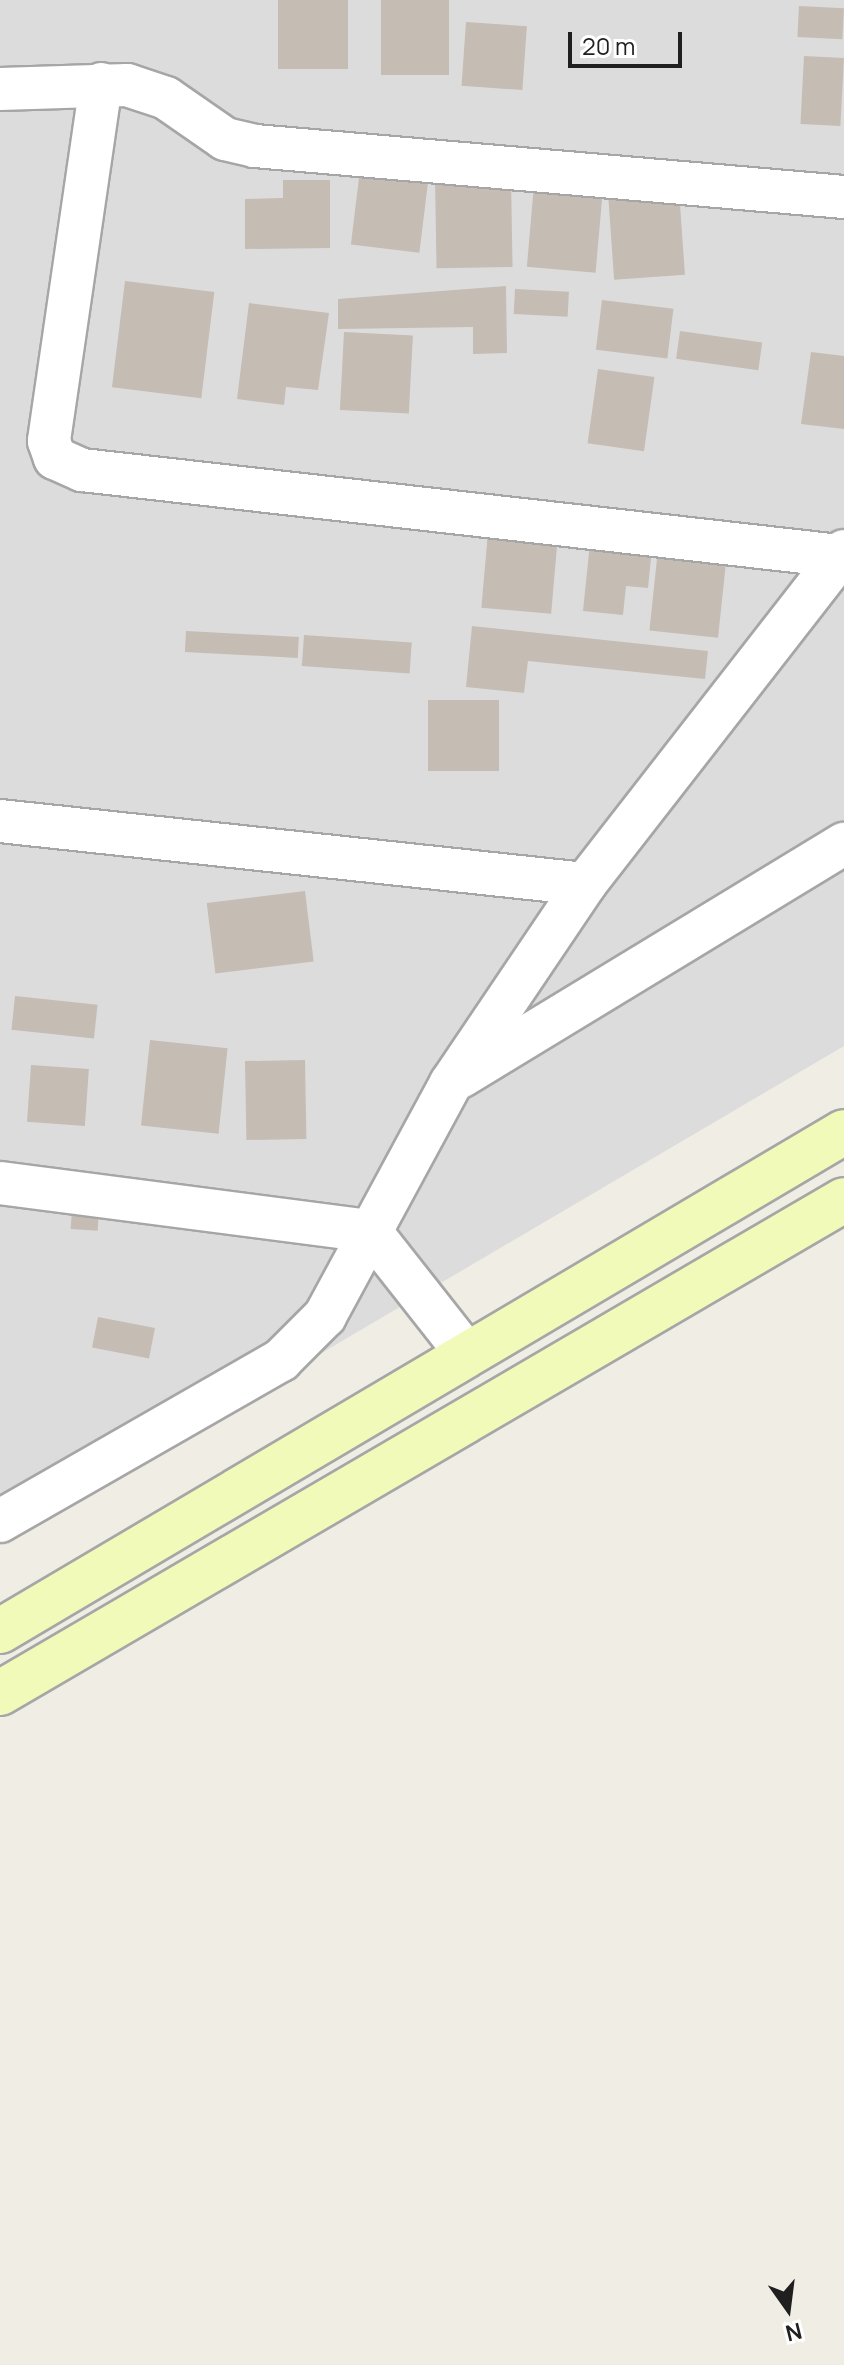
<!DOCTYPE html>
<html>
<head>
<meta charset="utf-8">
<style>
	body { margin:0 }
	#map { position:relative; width:844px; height:2365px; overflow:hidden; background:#f0ede5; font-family:Manrope,sans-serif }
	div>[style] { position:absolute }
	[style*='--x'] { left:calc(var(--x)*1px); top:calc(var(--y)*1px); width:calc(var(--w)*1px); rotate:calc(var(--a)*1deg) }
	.residential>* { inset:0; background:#dddcdc }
	.building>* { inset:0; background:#c5bcb4; transform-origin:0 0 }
	.roads { filter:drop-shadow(2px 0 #a6a6a6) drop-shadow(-2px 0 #a6a6a6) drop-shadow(0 2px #a6a6a6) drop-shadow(0 -2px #a6a6a6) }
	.minor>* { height:42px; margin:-21px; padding:0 21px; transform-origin:21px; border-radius:21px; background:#fff }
	.secondary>* { height:44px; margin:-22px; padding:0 22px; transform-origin:22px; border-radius:22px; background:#f1fab9 }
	span { translate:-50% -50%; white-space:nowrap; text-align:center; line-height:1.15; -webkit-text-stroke:6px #fff; paint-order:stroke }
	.north { position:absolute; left:748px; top:2269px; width:80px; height:80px; -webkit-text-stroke:6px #fff; paint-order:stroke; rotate:166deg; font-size:22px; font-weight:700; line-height:32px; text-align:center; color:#1f1f1f }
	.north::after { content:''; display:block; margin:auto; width:28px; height:36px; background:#1f1f1f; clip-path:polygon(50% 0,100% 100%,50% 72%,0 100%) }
	.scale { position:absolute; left:568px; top:32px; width:114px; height:36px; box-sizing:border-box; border:4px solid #1f1f1f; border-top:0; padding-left:10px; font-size:24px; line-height:28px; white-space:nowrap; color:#1f1f1f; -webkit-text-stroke:6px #fff; paint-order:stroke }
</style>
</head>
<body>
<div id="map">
	<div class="residential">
		<div style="clip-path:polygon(0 0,844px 0,844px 1046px,0 1542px)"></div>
	</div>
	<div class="building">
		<div style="left:278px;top:0;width:70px;height:69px"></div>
		<div style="left:381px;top:0;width:68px;height:75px"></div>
		<div style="left:799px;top:6px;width:45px;height:31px;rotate:3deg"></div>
		<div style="left:466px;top:22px;width:61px;height:64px;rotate:4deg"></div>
		<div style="left:804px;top:56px;width:40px;height:68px;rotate:3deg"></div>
		<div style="left:360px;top:170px;width:69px;height:75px;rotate:7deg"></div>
		<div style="left:511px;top:178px;width:89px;height:76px;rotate:89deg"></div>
		<div style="clip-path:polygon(283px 180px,330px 180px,330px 248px,245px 249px,245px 199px,283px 198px)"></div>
		<div style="left:534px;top:185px;width:69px;height:82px;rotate:5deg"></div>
		<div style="left:679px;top:190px;width:85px;height:71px;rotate:86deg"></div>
		<div style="left:125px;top:281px;width:90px;height:107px;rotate:7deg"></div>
		<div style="clip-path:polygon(506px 286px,507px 353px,473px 354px,473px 327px,338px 329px,338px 299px)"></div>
		<div style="left:515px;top:289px;width:54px;height:25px;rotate:3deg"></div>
		<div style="left:602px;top:300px;width:72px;height:50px;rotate:7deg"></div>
		<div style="clip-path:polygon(249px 303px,329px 313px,318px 390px,286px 387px,284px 405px,237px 399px)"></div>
		<div style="left:680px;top:331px;width:83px;height:28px;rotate:8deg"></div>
		<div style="left:344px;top:332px;width:69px;height:78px;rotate:3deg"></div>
		<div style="clip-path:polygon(811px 352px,844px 356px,844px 429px,801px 424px)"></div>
		<div style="left:598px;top:369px;width:57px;height:75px;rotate:8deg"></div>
		<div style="left:488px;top:532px;width:70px;height:76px;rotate:5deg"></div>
		<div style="clip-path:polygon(591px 533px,653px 539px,648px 588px,626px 586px,623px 615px,583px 611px)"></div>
		<div style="left:658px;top:549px;width:69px;height:82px;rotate:6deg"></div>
		<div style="clip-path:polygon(472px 626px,708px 651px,705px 679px,528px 661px,524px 693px,466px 687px)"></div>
		<div style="left:186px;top:631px;width:113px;height:21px;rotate:3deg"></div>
		<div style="left:304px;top:635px;width:108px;height:31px;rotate:4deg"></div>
		<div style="left:499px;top:700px;width:71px;height:71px;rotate:90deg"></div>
		<div style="left:305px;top:891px;width:71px;height:99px;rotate:83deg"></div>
		<div style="left:15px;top:996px;width:83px;height:34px;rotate:6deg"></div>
		<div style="left:150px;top:1040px;width:78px;height:86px;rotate:6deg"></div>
		<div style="left:305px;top:1060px;width:79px;height:60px;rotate:89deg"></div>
		<div style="left:31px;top:1065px;width:58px;height:57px;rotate:4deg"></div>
		<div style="left:72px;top:1210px;width:27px;height:19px;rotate:4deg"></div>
		<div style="left:98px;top:1317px;width:58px;height:31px;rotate:11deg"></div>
	</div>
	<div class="roads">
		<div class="minor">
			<div style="--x:101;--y:84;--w:361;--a:98.3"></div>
			<div style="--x:49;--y:441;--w:18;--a:71"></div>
			<div style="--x:55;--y:458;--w:30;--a:24"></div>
			<div style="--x:82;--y:470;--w:762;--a:6.48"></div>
			<div style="--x:0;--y:89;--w:127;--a:-1.8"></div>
			<div style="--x:127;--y:85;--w:41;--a:18.4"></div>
			<div style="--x:166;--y:98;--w:72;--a:34.8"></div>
			<div style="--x:225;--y:139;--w:31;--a:13"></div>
			<div style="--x:255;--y:146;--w:591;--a:4.95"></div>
			<div style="--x:0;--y:821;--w:588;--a:6.15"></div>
			<div style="--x:462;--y:1076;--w:447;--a:-31.3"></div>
			<div style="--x:0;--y:1183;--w:373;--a:7.4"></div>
			<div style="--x:370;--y:1231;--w:155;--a:51.8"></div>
			<div style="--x:0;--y:1521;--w:324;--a:-29.8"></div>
			<div style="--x:281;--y:1360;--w:62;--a:-45"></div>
			<div style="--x:325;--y:1316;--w:265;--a:-61.6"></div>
			<div style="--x:451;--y:1083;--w:240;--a:-56"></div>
			<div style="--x:585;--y:884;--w:422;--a:-52.1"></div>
		</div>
		<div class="secondary">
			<div style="--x:0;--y:1631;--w:980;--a:-30.59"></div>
			<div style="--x:0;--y:1693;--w:977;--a:-30.29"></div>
		</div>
	</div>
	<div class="north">N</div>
	<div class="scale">20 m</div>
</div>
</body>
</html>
